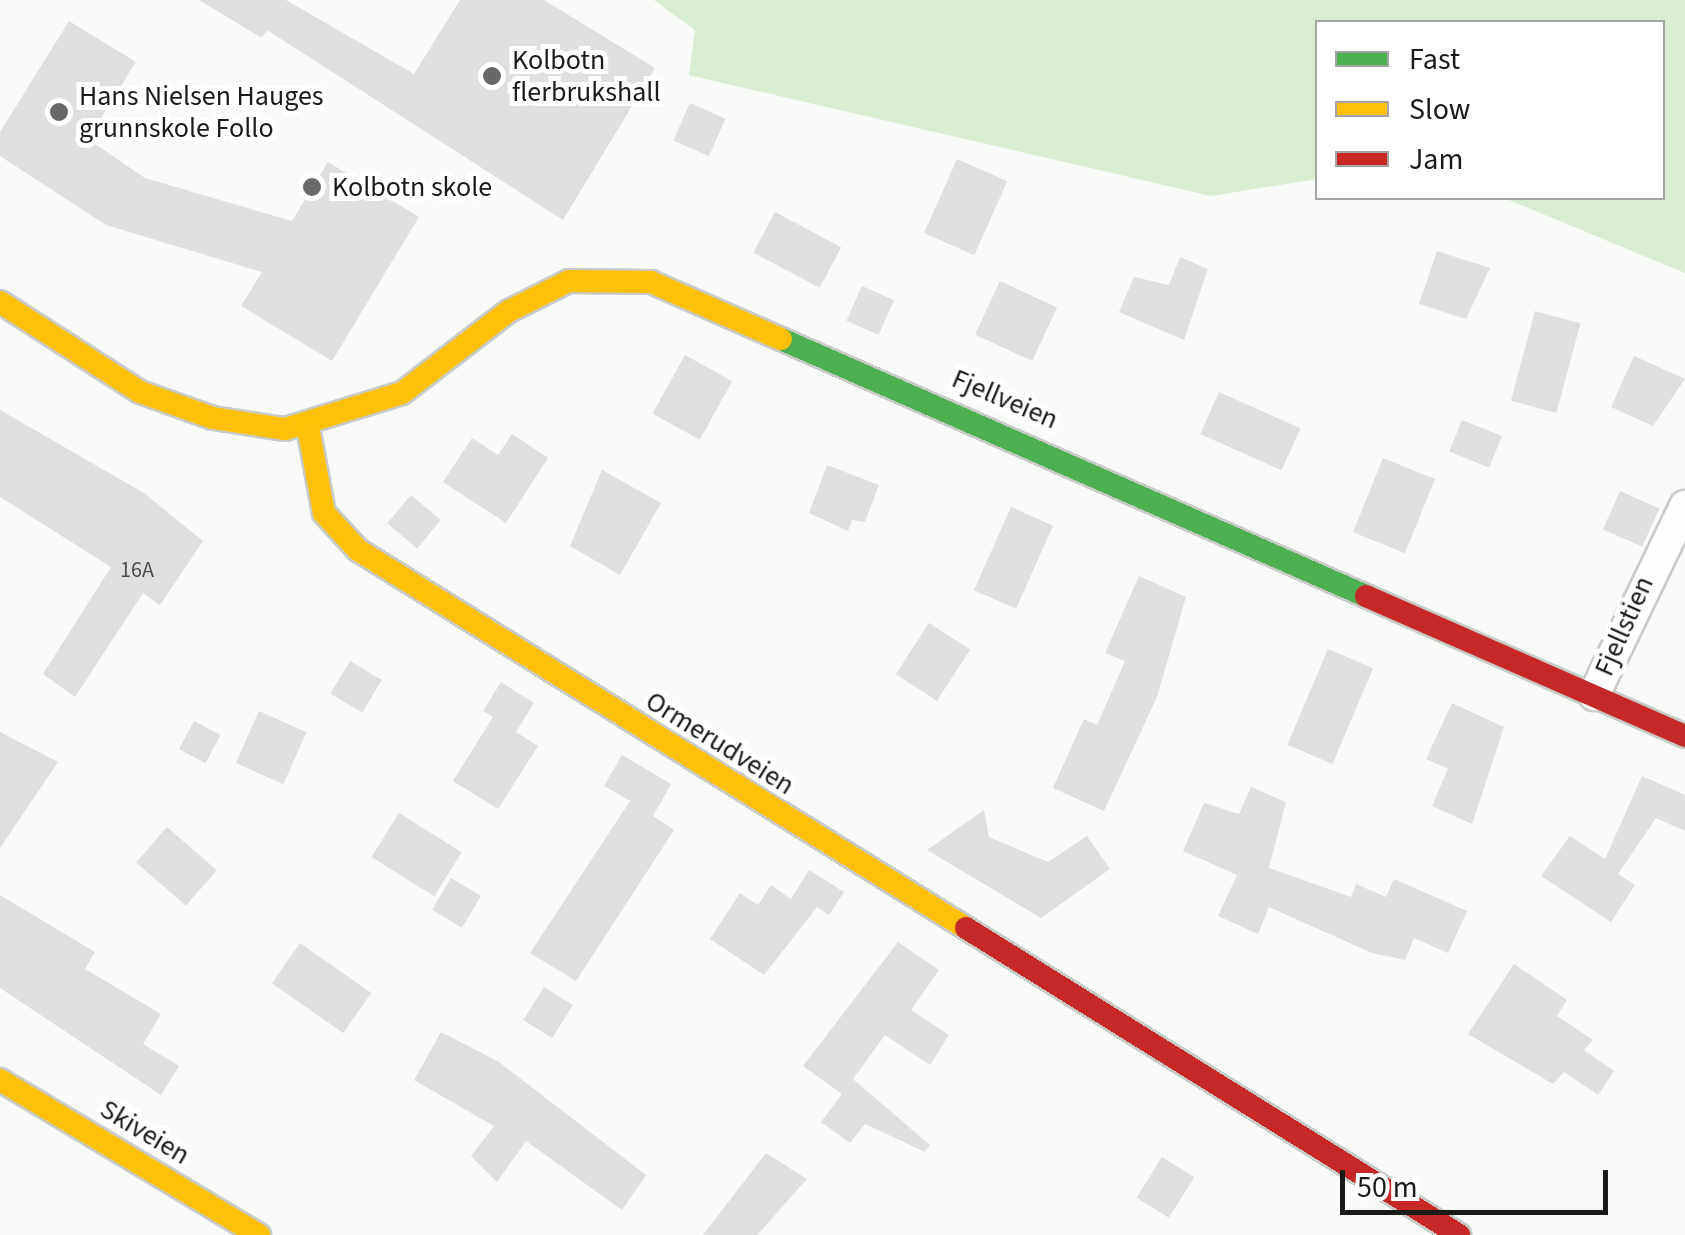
<!DOCTYPE html>
<html>
<head>
<meta charset="utf-8">
<style>
	body { margin:0 }
	#map { position:relative; width:1685px; height:1235px; overflow:hidden; background:#f8fbf7; font-family:"Source Sans 3",sans-serif }
	div>[style] { position:absolute }
	[style*='--x'] { left:calc(var(--x)*1px); top:calc(var(--y)*1px); width:calc(var(--w)*1px); rotate:calc(var(--a)*1deg) }
	.green>* { inset:0; background:#d8edd1 }
	.building>* { inset:0; background:#dde0dc; transform-origin:0 0 }
	.roads { filter:drop-shadow(2px 0 #c8cbc7) drop-shadow(-2px 0 #c8cbc7) drop-shadow(0 2px #c8cbc7) drop-shadow(0 -2px #c8cbc7) }
	.street>* { height:30px; margin:-15px; padding:0 15px; transform-origin:15px; border-radius:15px; background:#fefefe }
	.fast>* { height:22px; margin:-11px; padding:0 11px; transform-origin:11px; border-radius:11px; background:#4caf50 }
	.slow>* { height:22px; margin:-11px; padding:0 11px; transform-origin:11px; border-radius:11px; background:#ffc107 }
	.jam>* { height:22px; margin:-11px; padding:0 11px; transform-origin:11px; border-radius:11px; background:#c62828 }
	.dots>* { width:28px; height:28px; translate:-50% -50%; box-sizing:border-box; border:5px solid #fff; border-radius:50% }
	span { translate:-50% -50%; white-space:nowrap; text-align:center; line-height:1.15; -webkit-text-stroke:10px #fff; paint-order:stroke }
	.number-label { font-size:22px; color:#4a4c49 }
	.number-label span { -webkit-text-stroke-width:0 }
	.poi-label { font-size:28px; color:#191b18 }
	.left { translate:0 -50%; text-align:left }
	.street-label { font-size:28px; color:#191b18 }
	.legend { position:absolute; left:1315px; top:20px; width:350px; height:180px; box-sizing:border-box; background:#fff; border:2px solid #a3a4a3; margin:0; padding:12px 18px; list-style:none; font-size:30px; color:#191b18 }
	.legend li { display:flex; align-items:center; gap:20px; height:50px }
	.legend b { width:50px; border:2px solid #a3a4a3 }
	.scale { position:absolute; left:1340px; top:1170px; width:268px; height:45px; box-sizing:border-box; border:5px solid #191b18; border-top:0; padding-left:12px; font-size:30px; line-height:35px; white-space:nowrap; color:#191b18; -webkit-text-stroke:8px #fff; paint-order:stroke }
</style>
</head>
<body>
<div id="map">
	<div class="green">
		<div style="clip-path:polygon(654px 0,1685px 0,1685px 273px,1504px 198px,1662px 198px,1662px 22px,1318px 22px,1317px 179px,1211px 196px,689px 75px,695px 30px)"></div>
	</div>
	<div class="building">
		<div style="clip-path:polygon(199px 0,286px 0,414px 74px,460px 0,544px 0,655px 68px,563px 220px,267px 30px,262px 38px)"></div>
		<div style="clip-path:polygon(69px 21px,136px 62px,88px 139px,145px 178px,292px 221px,328px 162px,419px 217px,332px 361px,241px 306px,262px 272px,106px 225px,0 156px,0 132px)"></div>
		<div style="left:690px;top:103px;width:39px;height:41px;rotate:24deg"></div>
		<div style="left:957px;top:159px;width:55px;height:81px;rotate:24deg"></div>
		<div style="left:775px;top:212px;width:75px;height:46px;rotate:28deg"></div>
		<div style="clip-path:polygon(1437px 251px,1490px 268px,1466px 319px,1419px 304px)"></div>
		<div style="clip-path:polygon(1180px 257px,1208px 269px,1184px 340px,1119px 312px,1134px 277px,1169px 285px)"></div>
		<div style="left:1000px;top:281px;width:63px;height:59px;rotate:25deg"></div>
		<div style="left:862px;top:286px;width:35px;height:38px;rotate:24deg"></div>
		<div style="left:1535px;top:311px;width:47px;height:93px;rotate:15deg"></div>
		<div style="left:685px;top:355px;width:54px;height:67px;rotate:29deg"></div>
		<div style="clip-path:polygon(1634px 356px,1685px 379px,1653px 426px,1611px 407px)"></div>
		<div style="left:1219px;top:392px;width:89px;height:46px;rotate:24deg"></div>
		<div style="clip-path:polygon(0 410px,144px 493px,203px 541px,160px 605px,143px 593px,75px 697px,43px 674px,111px 567px,0 497px)"></div>
		<div style="left:1462px;top:420px;width:43px;height:34px;rotate:22deg"></div>
		<div style="clip-path:polygon(512px 434px,548px 458px,506px 523px,443px 482px,472px 438px,498px 455px)"></div>
		<div style="left:1383px;top:458px;width:56px;height:80px;rotate:22deg"></div>
		<div style="clip-path:polygon(827px 465px,879px 485px,865px 522px,852px 520px,848px 531px,809px 513px)"></div>
		<div style="clip-path:polygon(602px 470px,661px 503px,620px 575px,570px 546px)"></div>
		<div style="left:1620px;top:491px;width:43px;height:42px;rotate:24deg"></div>
		<div style="left:411px;top:495px;width:39px;height:37px;rotate:40deg"></div>
		<div style="left:1011px;top:507px;width:46px;height:91px;rotate:24deg"></div>
		<div style="clip-path:polygon(1139px 576px,1186px 597px,1157px 697px,1104px 811px,1053px 788px,1084px 719px,1097px 725px,1125px 661px,1105px 653px)"></div>
		<div style="left:929px;top:623px;width:49px;height:61px;rotate:33deg"></div>
		<div style="left:1328px;top:649px;width:49px;height:104px;rotate:23deg"></div>
		<div style="left:350px;top:661px;width:37px;height:38px;rotate:31deg"></div>
		<div style="clip-path:polygon(501px 682px,534px 703px,516px 732px,538px 746px,498px 809px,453px 781px,493px 717px,483px 711px)"></div>
		<div style="clip-path:polygon(1452px 703px,1504px 727px,1472px 824px,1432px 806px,1448px 769px,1426px 759px)"></div>
		<div style="left:259px;top:711px;width:52px;height:57px;rotate:24deg"></div>
		<div style="left:194px;top:721px;width:30px;height:32px;rotate:28deg"></div>
		<div style="clip-path:polygon(0 732px,58px 762px,0 848px)"></div>
		<div style="clip-path:polygon(622px 755px,671px 784px,653px 816px,674px 830px,576px 981px,530px 953px,630px 801px,604px 786px)"></div>
		<div style="clip-path:polygon(1642px 776px,1685px 795px,1685px 831px,1656px 818px,1618px 874px,1635px 885px,1611px 922px,1541px 876px,1570px 836px,1605px 859px)"></div>
		<div style="clip-path:polygon(1251px 787px,1286px 802px,1269px 868px,1351px 897px,1356px 884px,1386px 897px,1394px 879px,1467px 911px,1448px 953px,1414px 938px,1405px 960px,1372px 953px,1269px 907px,1258px 934px,1218px 916px,1237px 875px,1183px 851px,1204px 803px,1239px 814px)"></div>
		<div style="clip-path:polygon(984px 810px,989px 837px,1048px 862px,1087px 836px,1110px 869px,1041px 918px,927px 850px)"></div>
		<div style="left:399px;top:813px;width:74px;height:52px;rotate:32deg"></div>
		<div style="left:167px;top:827px;width:66px;height:47px;rotate:41deg"></div>
		<div style="clip-path:polygon(809px 870px,844px 892px,829px 915px,817px 907px,764px 975px,710px 939px,740px 893px,758px 905px,771px 885px,791px 899px)"></div>
		<div style="left:451px;top:878px;width:35px;height:37px;rotate:31deg"></div>
		<div style="clip-path:polygon(0 895px,95px 952px,85px 969px,161px 1014px,143px 1044px,179px 1066px,161px 1095px,0 988px)"></div>
		<div style="clip-path:polygon(898px 942px,939px 970px,911px 1010px,949px 1035px,930px 1065px,885px 1035px,843px 1093px,853px 1079px,930px 1145px,925px 1152px,865px 1124px,850px 1143px,821px 1122px,842px 1094px,803px 1066px)"></div>
		<div style="left:300px;top:943px;width:87px;height:49px;rotate:35deg"></div>
		<div style="clip-path:polygon(1514px 964px,1567px 1000px,1557px 1016px,1593px 1040px,1584px 1050px,1614px 1071px,1598px 1095px,1564px 1072px,1553px 1084px,1468px 1034px)"></div>
		<div style="left:544px;top:987px;width:34px;height:39px;rotate:32deg"></div>
		<div style="clip-path:polygon(441px 1032px,499px 1062px,646px 1175px,622px 1210px,526px 1141px,497px 1182px,471px 1156px,494px 1126px,414px 1080px)"></div>
		<div style="clip-path:polygon(766px 1153px,807px 1179px,757px 1235px,703px 1235px)"></div>
		<div style="left:1162px;top:1157px;width:38px;height:48px;rotate:32deg"></div>
	</div>
	<div class="roads">
		<div class="street">
			<div style="--x:1594;--y:695;--w:210;--a:-64.3"></div>
		</div>
		<div class="fast">
			<div style="--x:781;--y:339;--w:639;--a:23.72"></div>
		</div>
		<div class="slow">
			<div style="--x:0;--y:302;--w:166;--a:32.7"></div>
			<div style="--x:140;--y:392;--w:77;--a:19.6"></div>
			<div style="--x:213;--y:418;--w:73;--a:8.7"></div>
			<div style="--x:285;--y:429;--w:122;--a:-17.1"></div>
			<div style="--x:402;--y:393;--w:135;--a:-37.5"></div>
			<div style="--x:509;--y:311;--w:67;--a:-26.6"></div>
			<div style="--x:569;--y:281;--w:82;--a:0.7"></div>
			<div style="--x:651;--y:282;--w:142;--a:23.7"></div>
			<div style="--x:308;--y:427;--w:87;--a:79.5"></div>
			<div style="--x:324;--y:513;--w:50;--a:47.4"></div>
			<div style="--x:358;--y:550;--w:716;--a:31.87"></div>
			<div style="--x:0;--y:1080;--w:302;--a:30.9"></div>
		</div>
		<div class="jam">
			<div style="--x:1366;--y:596;--w:348;--a:23.7"></div>
			<div style="--x:966;--y:928;--w:581;--a:31.91"></div>
		</div>
	</div>
	<div class="dots">
		<div style="left:492px;top:76px;background:#676966"></div>
		<div style="left:59px;top:112px;background:#676966"></div>
		<div style="left:312px;top:187px;background:#676966"></div>
	</div>
	<div class="number-label">
		<span style="left:137px;top:571px">16A</span>
	</div>
	<div class="poi-label">
		<span class="left" style="left:512px;top:76px">Kolbotn<br>flerbrukshall</span>
		<span class="left" style="left:79px;top:112px">Hans Nielsen Hauges<br>grunnskole Follo</span>
		<span class="left" style="left:332px;top:187px">Kolbotn skole</span>
	</div>
	<div class="street-label">
		<span style="left:1005px;top:399px;rotate:23deg">Fjellveien</span>
		<span style="left:1624px;top:626px;rotate:-66deg">Fjellstien</span>
		<span style="left:720px;top:743px;rotate:32deg">Ormerudveien</span>
		<span style="left:145px;top:1132px;rotate:31deg">Skiveien</span>
	</div>
	<ul class="legend">
	<li><b style="height:12px;background:#4caf50"></b>Fast</li>
	<li><b style="height:12px;background:#ffc107"></b>Slow</li>
	<li><b style="height:12px;background:#c62828"></b>Jam</li>
	</ul>
	<div class="scale">50 m</div>
</div>
</body>
</html>
